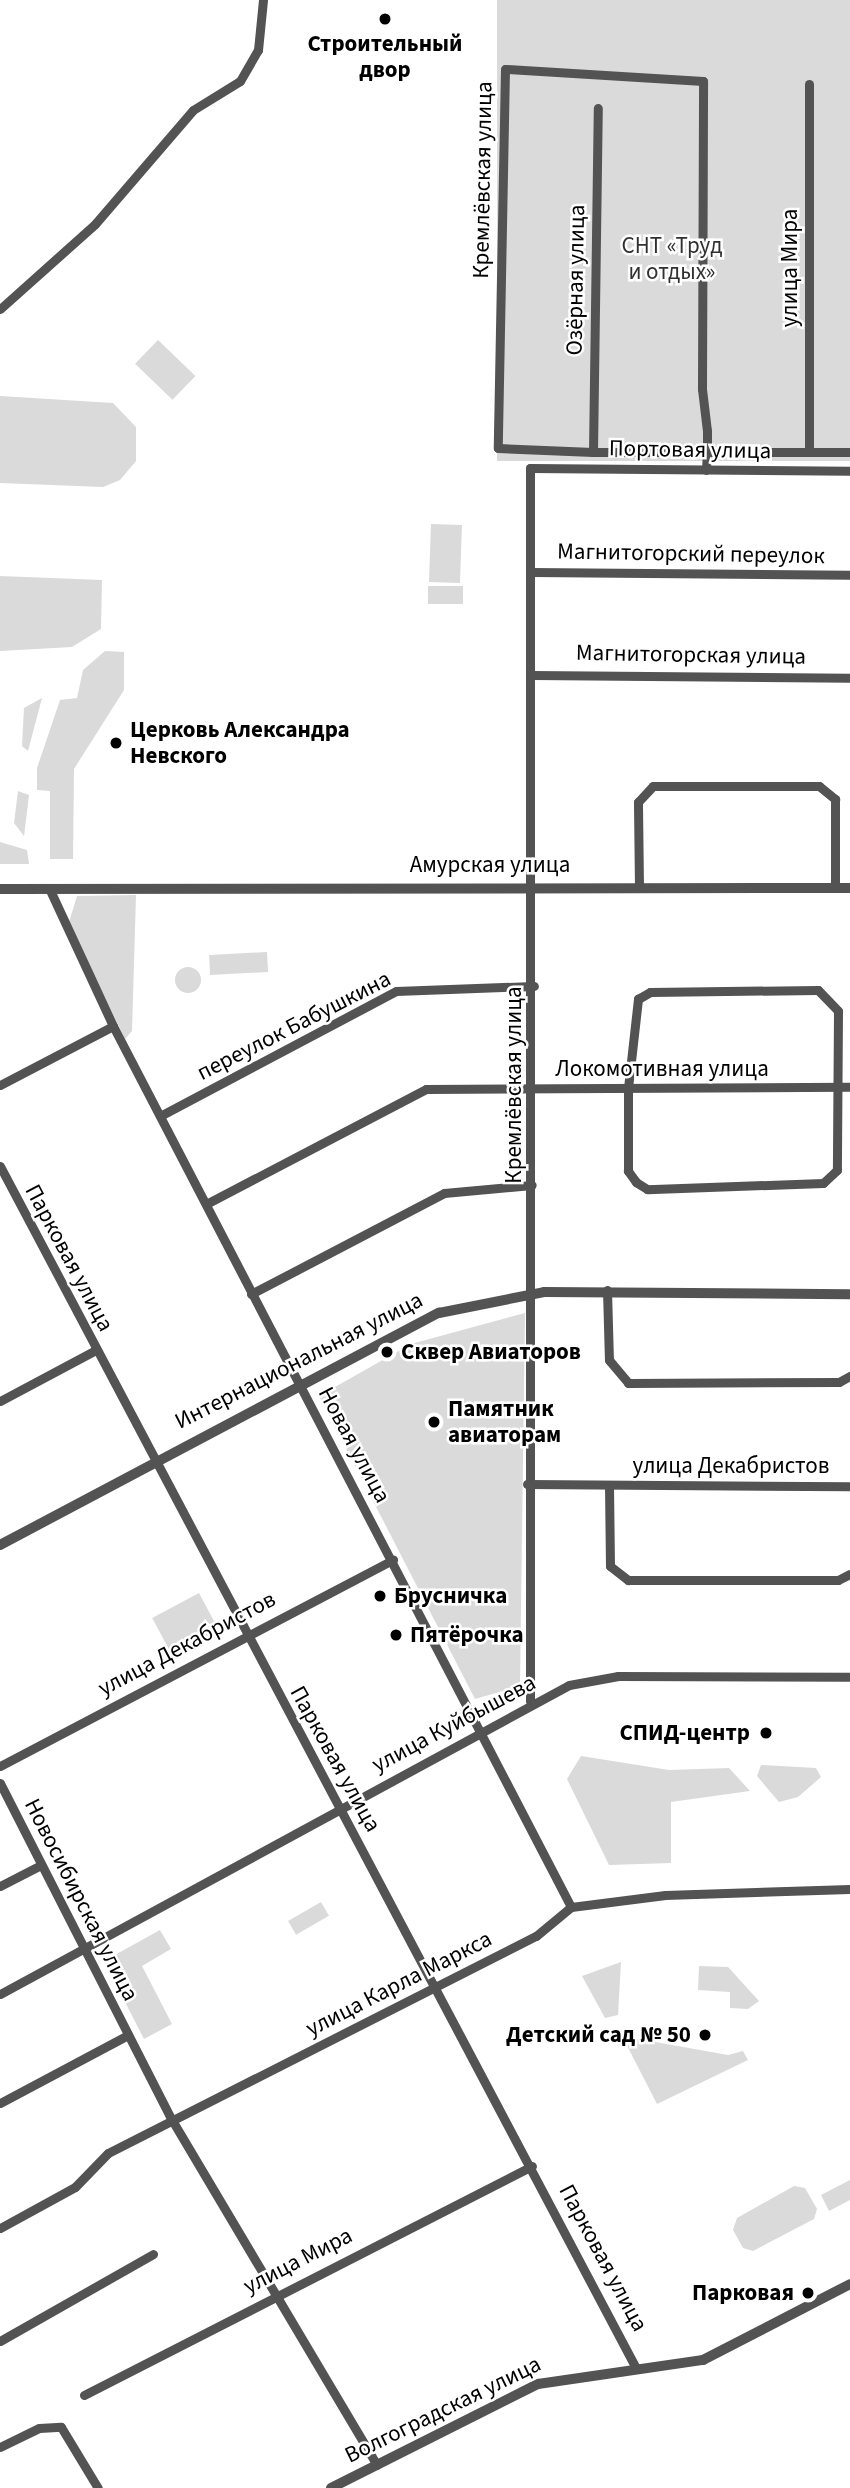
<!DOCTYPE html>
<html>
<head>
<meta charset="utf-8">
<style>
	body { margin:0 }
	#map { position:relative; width:850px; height:2488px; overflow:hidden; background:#fff; font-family:"Source Sans 3",sans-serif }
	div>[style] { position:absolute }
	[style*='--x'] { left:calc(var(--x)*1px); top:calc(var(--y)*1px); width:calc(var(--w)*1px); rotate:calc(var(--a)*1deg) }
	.green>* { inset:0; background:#dadada; transform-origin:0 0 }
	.round { border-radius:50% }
	.minor>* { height:9px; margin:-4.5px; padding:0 4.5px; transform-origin:4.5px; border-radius:4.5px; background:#535353 }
	.tertiary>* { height:10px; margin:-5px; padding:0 5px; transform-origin:5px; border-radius:5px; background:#535353 }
	.dots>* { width:19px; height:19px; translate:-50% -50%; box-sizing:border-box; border:4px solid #fff; border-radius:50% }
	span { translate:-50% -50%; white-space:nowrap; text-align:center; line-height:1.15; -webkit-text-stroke:5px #fff; paint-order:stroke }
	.poi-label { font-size:23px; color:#000; font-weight:700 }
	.left { translate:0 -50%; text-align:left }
	.right { translate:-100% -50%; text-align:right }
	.street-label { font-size:23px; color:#000 }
	.park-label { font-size:23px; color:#313131 }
</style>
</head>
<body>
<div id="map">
	<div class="green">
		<div style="left:497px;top:0;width:353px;height:461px"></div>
		<div style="left:158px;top:340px;width:52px;height:33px;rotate:44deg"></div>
		<div style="clip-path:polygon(0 396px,113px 403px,136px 427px,136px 461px,120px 480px,103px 487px,0 483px)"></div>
		<div style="left:431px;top:524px;width:31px;height:58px;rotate:2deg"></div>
		<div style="clip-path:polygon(0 576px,102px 580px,101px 629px,72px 647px,0 651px)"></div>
		<div style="left:428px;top:586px;width:35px;height:18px"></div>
		<div style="clip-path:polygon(105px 651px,124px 652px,124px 690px,74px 769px,73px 859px,50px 859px,50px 791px,37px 790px,37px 768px,60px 700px,77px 698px,83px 670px)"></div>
		<div style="clip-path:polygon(42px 698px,28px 751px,22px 746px,24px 708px)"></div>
		<div style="clip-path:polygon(18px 791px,29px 795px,24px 836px,14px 823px)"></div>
		<div style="clip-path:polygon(0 842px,27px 850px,29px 864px,0 864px)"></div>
		<div style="clip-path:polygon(136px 895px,132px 1031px,125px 1039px,69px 922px,77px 896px)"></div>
		<div style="left:267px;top:952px;width:20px;height:58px;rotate:87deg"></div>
		<div class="round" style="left:175px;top:967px;width:26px;height:26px"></div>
		<div style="clip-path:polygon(525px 1313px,520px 1686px,475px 1699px,319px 1396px,411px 1344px)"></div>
		<div style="left:199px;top:1593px;width:42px;height:53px;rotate:62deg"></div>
		<div style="clip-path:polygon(581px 1756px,669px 1770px,729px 1768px,750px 1791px,671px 1802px,671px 1863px,609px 1865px,567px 1779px)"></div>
		<div style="clip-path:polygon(761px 1765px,816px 1768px,821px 1777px,798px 1797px,779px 1802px,757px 1776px)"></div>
		<div style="left:321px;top:1902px;width:16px;height:38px;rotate:60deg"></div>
		<div style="clip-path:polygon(160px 1930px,171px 1949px,142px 1966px,172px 2024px,144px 2039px,104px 1961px)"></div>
		<div style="clip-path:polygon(621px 1962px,618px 2015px,605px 2018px,582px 1976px)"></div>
		<div style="clip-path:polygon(699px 1966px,728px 1967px,759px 2001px,748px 2009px,730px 2008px,730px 1992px,698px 1990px)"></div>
		<div style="clip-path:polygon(622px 2036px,728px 2055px,743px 2051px,748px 2060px,657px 2104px)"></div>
		<div style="clip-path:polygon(850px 2180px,850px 2200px,829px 2211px,821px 2195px)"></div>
		<div style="clip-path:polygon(794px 2186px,805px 2188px,817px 2209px,814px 2219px,753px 2251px,743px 2248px,733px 2230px,737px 2218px)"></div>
	</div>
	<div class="minor">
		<div style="--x:0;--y:309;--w:127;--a:-41.8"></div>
		<div style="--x:95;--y:224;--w:150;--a:-49.3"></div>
		<div style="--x:193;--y:110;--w:55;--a:-31.7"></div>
		<div style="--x:240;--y:81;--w:36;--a:-60"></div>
		<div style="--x:258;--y:50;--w:50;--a:-84.3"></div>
		<div style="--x:593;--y:452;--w:344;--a:-89.2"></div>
		<div style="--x:809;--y:452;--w:368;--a:-90"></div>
		<div style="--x:706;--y:470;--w:18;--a:-87"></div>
		<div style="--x:707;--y:452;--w:21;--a:-90"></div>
		<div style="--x:707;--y:431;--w:42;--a:-96.8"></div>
		<div style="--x:702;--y:389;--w:308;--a:-89.8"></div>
		<div style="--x:703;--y:81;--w:198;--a:-176.5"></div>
		<div style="--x:505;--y:69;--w:379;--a:91.1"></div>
		<div style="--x:498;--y:448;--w:95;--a:2.4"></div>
		<div style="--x:593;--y:452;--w:257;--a:0"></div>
		<div style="--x:531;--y:572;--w:319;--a:0.5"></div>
		<div style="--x:532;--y:675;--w:318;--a:0.5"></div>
		<div style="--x:639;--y:887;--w:85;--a:-90.7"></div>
		<div style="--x:638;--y:802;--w:22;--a:-47"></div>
		<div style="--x:653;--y:786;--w:166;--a:0"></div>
		<div style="--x:819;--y:786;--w:21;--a:39"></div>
		<div style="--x:835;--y:799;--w:89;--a:90"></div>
		<div style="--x:49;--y:888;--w:152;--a:65.1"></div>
		<div style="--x:113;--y:1026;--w:993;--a:62.53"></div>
		<div style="--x:818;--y:990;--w:29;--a:46"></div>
		<div style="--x:838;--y:1011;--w:159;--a:90.4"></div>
		<div style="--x:837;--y:1170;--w:19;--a:137"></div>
		<div style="--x:823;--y:1183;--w:176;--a:178"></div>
		<div style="--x:647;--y:1189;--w:13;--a:-148"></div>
		<div style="--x:636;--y:1182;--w:14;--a:-126"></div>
		<div style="--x:628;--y:1171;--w:83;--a:-90"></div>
		<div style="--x:628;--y:1088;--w:90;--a:-83.6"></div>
		<div style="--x:638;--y:999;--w:14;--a:-30"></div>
		<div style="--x:650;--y:992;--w:168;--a:-0.7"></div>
		<div style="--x:0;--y:1085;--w:127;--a:-27.6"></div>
		<div style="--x:160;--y:1116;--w:267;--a:-27.9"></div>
		<div style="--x:396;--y:991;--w:138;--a:-2.1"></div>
		<div style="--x:0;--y:1166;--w:1360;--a:62.12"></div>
		<div style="--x:208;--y:1203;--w:246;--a:-27.6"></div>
		<div style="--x:426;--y:1089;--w:424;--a:-0.3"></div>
		<div style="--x:607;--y:1290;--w:70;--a:88.4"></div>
		<div style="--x:609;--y:1360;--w:30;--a:50"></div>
		<div style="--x:628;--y:1383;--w:211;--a:-0.3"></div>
		<div style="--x:839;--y:1382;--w:13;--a:-29"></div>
		<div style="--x:251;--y:1294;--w:218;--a:-27.6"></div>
		<div style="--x:444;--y:1193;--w:88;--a:-5.2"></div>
		<div style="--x:0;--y:1401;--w:109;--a:-28"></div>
		<div style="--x:527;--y:1484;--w:323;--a:0.4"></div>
		<div style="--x:609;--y:1485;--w:81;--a:89.3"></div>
		<div style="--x:610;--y:1566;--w:23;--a:38"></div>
		<div style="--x:628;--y:1580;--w:210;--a:0"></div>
		<div style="--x:838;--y:1580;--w:13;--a:-27"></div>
		<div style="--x:530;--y:1701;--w:1233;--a:-90"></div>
		<div style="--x:530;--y:468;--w:320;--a:0.5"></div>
		<div style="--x:0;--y:1766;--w:444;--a:-27.7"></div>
		<div style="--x:0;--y:1783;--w:378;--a:63"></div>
		<div style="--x:172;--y:2120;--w:401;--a:59.3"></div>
		<div style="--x:0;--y:1886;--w:46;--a:-27.1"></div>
		<div style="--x:0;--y:1994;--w:647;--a:-28.5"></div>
		<div style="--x:569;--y:1685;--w:50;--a:-10.4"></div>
		<div style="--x:618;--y:1676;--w:232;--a:0.2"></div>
		<div style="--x:0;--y:2103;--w:145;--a:-28"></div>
		<div style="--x:0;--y:2228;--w:85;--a:-28.7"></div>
		<div style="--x:75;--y:2187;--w:47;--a:-45.9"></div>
		<div style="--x:108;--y:2153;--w:480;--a:-26.9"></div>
		<div style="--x:536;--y:1936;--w:45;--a:-39.6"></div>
		<div style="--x:571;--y:1907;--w:95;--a:-7.3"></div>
		<div style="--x:665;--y:1895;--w:185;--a:-1.9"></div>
		<div style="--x:0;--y:2341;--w:176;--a:-29.6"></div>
		<div style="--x:84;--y:2395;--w:503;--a:-27.07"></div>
		<div style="--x:0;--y:2447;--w:43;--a:-26"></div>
		<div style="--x:39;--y:2428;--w:22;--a:-3"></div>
		<div style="--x:61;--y:2427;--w:71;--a:58.8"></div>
	</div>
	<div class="tertiary">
		<div style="--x:0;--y:889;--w:850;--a:-0.07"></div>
		<div style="--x:0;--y:1545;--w:497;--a:-27.9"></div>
		<div style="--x:439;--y:1313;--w:107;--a:-11.3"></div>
		<div style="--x:544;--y:1292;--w:306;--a:0.4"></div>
		<div style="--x:331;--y:2488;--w:232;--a:-26.7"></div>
		<div style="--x:538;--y:2384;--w:167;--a:-8.3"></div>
		<div style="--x:703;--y:2360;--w:165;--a:-27.3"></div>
	</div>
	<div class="dots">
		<div style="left:385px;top:19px;background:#000"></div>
		<div style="left:116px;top:743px;background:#000"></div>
		<div style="left:387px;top:1352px;background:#000"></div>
		<div style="left:434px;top:1422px;background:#000"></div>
		<div style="left:380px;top:1596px;background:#000"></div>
		<div style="left:396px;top:1635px;background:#000"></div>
		<div style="left:766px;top:1733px;background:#000"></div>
		<div style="left:705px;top:2035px;background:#000"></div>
		<div style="left:808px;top:2293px;background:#000"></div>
	</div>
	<div class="poi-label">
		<span style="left:385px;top:57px">Строительный<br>двор</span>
		<span class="left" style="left:130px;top:743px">Церковь Александра<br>Невского</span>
		<span class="left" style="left:401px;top:1352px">Сквер Авиаторов</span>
		<span class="left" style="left:448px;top:1422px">Памятник<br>авиаторам</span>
		<span class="left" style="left:394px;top:1596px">Брусничка</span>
		<span class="left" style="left:410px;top:1635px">Пятёрочка</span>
		<span class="right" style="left:750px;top:1733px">СПИД-центр</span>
		<span class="right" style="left:691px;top:2035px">Детский сад № 50</span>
		<span class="right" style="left:794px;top:2293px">Парковая</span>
	</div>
	<div class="street-label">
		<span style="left:483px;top:180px;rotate:-89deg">Кремлёвская улица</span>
		<span style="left:790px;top:268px;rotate:-90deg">улица Мира</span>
		<span style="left:576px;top:280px;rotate:-89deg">Озёрная улица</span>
		<span style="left:690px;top:450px;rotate:1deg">Портовая улица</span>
		<span style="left:691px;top:554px;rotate:1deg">Магнитогорский переулок</span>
		<span style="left:691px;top:655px;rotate:1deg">Магнитогорская улица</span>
		<span style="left:490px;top:865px">Амурская улица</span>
		<span style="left:294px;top:1026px;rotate:-27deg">переулок Бабушкина</span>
		<span style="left:662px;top:1069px">Локомотивная улица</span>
		<span style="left:514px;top:1085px;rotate:-90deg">Кремлёвская улица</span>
		<span style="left:69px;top:1258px;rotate:62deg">Парковая улица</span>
		<span style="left:299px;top:1361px;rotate:-27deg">Интернациональная улица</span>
		<span style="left:354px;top:1445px;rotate:62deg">Новая улица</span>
		<span style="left:731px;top:1466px">улица Декабристов</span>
		<span style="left:187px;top:1644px;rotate:-28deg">улица Декабристов</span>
		<span style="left:454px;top:1724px;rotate:-28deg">улица Куйбышева</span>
		<span style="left:335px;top:1759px;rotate:61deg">Парковая улица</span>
		<span style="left:81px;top:1900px;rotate:63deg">Новосибирская улица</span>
		<span style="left:399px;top:1984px;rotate:-27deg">улица Карла Маркса</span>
		<span style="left:603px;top:2258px;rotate:62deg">Парковая улица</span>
		<span style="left:298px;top:2261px;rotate:-27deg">улица Мира</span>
		<span style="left:443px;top:2410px;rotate:-26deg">Волгоградская улица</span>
	</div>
	<div class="park-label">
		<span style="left:672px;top:259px">СНТ «Труд<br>и отдых»</span>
	</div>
</div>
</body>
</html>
